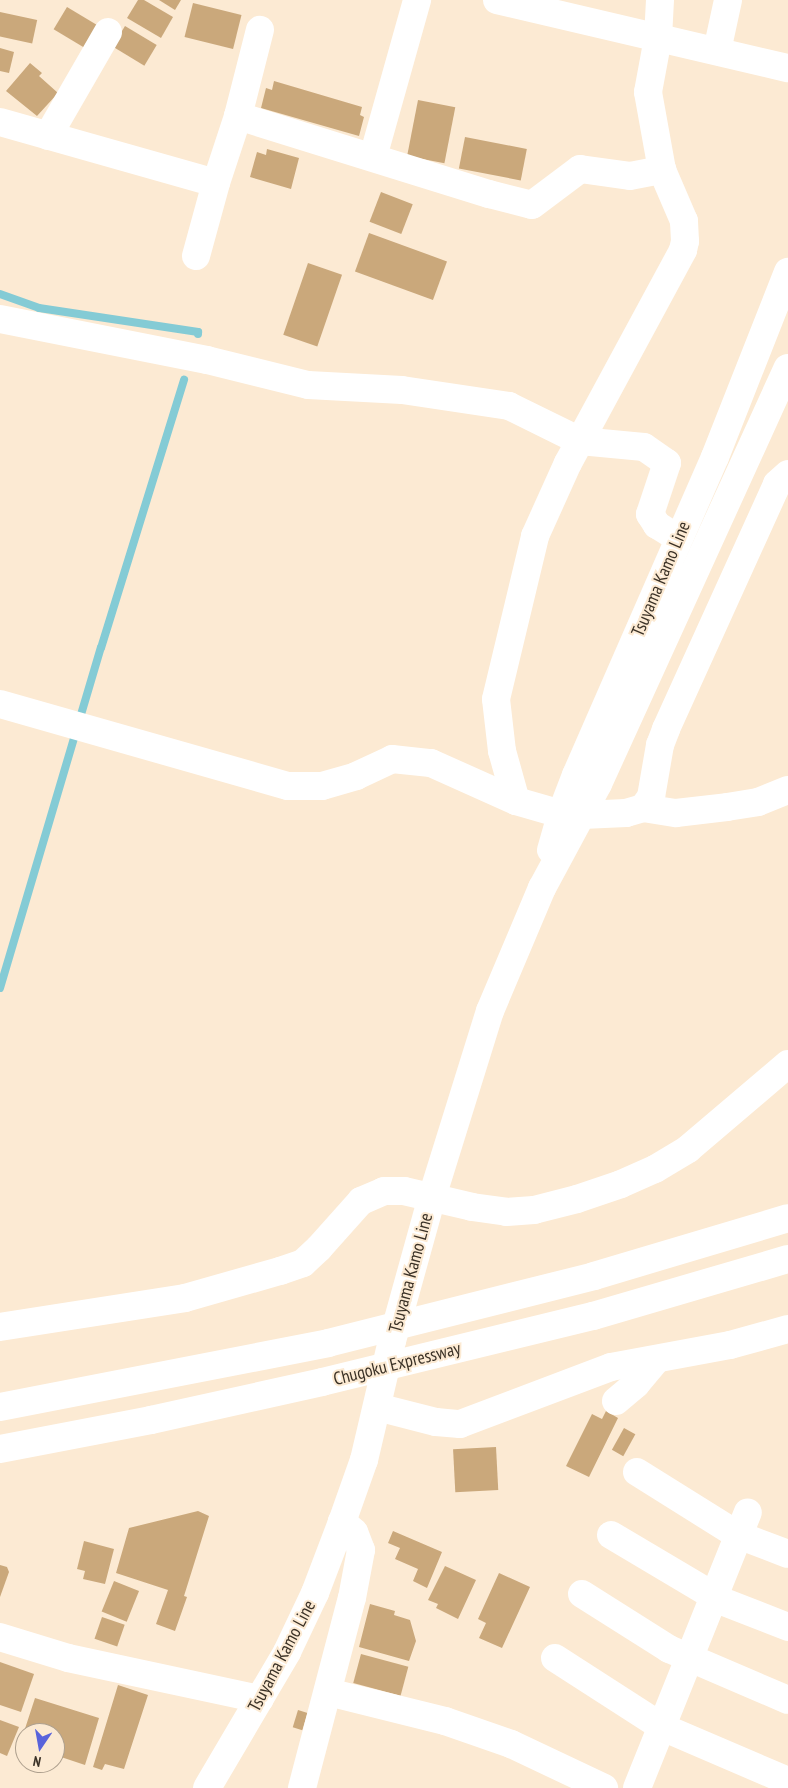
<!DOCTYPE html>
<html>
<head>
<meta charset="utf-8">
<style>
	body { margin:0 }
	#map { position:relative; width:788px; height:1788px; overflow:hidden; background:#fcead3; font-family:"PT Sans Narrow",sans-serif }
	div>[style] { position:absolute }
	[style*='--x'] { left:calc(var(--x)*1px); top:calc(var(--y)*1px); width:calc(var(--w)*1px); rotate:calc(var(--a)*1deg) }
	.stream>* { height:8px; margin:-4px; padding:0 4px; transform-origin:4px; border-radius:4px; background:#84cbd5 }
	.building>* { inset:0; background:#caa87b; transform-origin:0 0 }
	.minor>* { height:28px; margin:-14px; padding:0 14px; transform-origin:14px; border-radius:14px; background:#fff }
	.major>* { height:28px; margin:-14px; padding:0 14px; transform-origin:14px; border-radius:14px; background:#fff }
	.highway>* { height:28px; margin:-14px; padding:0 14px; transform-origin:14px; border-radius:14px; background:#fff }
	span { translate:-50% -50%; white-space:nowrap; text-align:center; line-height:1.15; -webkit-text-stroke:4px #fcead3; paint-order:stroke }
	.street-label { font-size:18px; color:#3a3126 }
	.north { position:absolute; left:15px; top:1723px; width:50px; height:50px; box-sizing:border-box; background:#fcead3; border:1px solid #aea08e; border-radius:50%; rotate:192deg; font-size:14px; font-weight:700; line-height:20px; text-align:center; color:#3a3126 }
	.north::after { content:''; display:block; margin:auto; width:18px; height:22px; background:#5963db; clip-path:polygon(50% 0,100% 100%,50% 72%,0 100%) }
</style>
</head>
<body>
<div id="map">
	<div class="stream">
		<div style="--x:0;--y:294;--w:41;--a:19.7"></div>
		<div style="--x:39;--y:308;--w:161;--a:8.6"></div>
		<div style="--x:198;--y:332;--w:2;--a:90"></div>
		<div style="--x:0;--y:988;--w:355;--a:-73.5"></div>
		<div style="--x:101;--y:648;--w:281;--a:-72.8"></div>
	</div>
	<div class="building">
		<div style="clip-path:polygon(138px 0,144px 0,173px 17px,161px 38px,127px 18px)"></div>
		<div style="clip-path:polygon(159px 0,181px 0,175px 10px)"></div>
		<div style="left:193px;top:3px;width:50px;height:35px;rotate:14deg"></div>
		<div style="left:67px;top:7px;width:35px;height:26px;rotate:31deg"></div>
		<div style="left:0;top:12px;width:38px;height:24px;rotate:12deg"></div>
		<div style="left:125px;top:26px;width:37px;height:24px;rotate:31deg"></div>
		<div style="clip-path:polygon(0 48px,14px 52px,9px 73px,0 71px)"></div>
		<div style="clip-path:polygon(30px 63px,42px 73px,39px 76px,58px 93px,37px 116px,6px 91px)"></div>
		<div style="clip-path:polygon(274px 81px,362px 107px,360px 115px,364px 117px,359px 136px,261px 108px,266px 88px,272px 90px)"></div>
		<div style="left:418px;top:100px;width:38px;height:57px;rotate:11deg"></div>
		<div style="left:465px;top:137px;width:63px;height:32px;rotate:11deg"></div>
		<div style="clip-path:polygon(267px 149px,299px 158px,291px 189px,250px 177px,257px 152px,266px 155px)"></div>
		<div style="left:381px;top:192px;width:34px;height:32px;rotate:21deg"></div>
		<div style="left:369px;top:233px;width:83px;height:41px;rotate:20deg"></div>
		<div style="left:308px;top:263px;width:36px;height:76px;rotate:19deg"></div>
		<div style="clip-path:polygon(606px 1411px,618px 1418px,589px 1477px,566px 1466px,592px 1414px,602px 1419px)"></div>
		<div style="left:624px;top:1428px;width:13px;height:25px;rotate:29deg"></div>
		<div style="left:496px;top:1447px;width:43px;height:43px;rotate:87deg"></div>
		<div style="clip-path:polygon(198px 1511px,209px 1516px,184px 1596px,187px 1597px,175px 1631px,156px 1624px,168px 1590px,116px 1573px,129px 1528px)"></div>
		<div style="clip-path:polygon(393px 1531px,442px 1552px,427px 1588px,413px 1581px,418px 1569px,395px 1559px,400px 1548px,388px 1543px)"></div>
		<div style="clip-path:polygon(84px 1541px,114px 1549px,105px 1584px,83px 1579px,85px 1571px,77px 1569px)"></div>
		<div style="clip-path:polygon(0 1565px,7px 1567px,9px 1572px,0 1597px)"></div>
		<div style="clip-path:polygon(445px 1566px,476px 1580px,458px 1619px,436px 1608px,438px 1604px,428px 1600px)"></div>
		<div style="clip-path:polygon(499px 1573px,530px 1587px,502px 1648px,479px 1638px,486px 1623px,478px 1619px)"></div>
		<div style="left:114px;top:1581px;width:27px;height:33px;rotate:22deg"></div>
		<div style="clip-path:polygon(370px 1604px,395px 1611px,394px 1615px,410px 1620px,416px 1641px,409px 1661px,359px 1647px)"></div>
		<div style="left:102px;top:1617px;width:24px;height:23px;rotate:19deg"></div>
		<div style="left:361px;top:1654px;width:49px;height:30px;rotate:15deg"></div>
		<div style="clip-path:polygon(0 1662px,34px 1674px,21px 1712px,0 1705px)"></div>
		<div style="clip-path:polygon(118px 1685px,148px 1695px,124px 1769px,105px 1764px,102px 1770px,93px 1767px)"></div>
		<div style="clip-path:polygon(35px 1698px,99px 1718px,85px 1765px,55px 1755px,55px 1733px,25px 1733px,25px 1746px,20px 1744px)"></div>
		<div style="left:298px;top:1710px;width:10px;height:18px;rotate:17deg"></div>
		<div style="clip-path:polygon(0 1720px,19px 1727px,7px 1756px,0 1753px)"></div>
	</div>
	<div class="minor">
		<div style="--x:497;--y:0;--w:299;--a:13.2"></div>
		<div style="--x:717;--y:51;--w:52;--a:-77.8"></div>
		<div style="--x:238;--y:116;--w:263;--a:17.3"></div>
		<div style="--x:489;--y:194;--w:44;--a:14.3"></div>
		<div style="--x:532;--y:205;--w:60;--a:-36.9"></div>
		<div style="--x:580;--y:169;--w:50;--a:8"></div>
		<div style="--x:630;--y:176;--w:33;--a:-11"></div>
		<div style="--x:0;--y:122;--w:224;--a:15.8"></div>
		<div style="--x:48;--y:136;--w:120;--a:-60"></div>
		<div style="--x:373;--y:157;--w:163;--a:-74.3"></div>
		<div style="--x:196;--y:256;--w:76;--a:-74.7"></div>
		<div style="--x:216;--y:183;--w:71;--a:-71.8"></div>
		<div style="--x:238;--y:116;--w:89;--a:-75.7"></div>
		<div style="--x:0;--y:319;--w:211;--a:11.2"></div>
		<div style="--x:207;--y:360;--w:104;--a:13.9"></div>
		<div style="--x:308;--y:385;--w:94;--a:3"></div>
		<div style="--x:402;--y:390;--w:108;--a:8.5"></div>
		<div style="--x:509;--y:406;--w:79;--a:26.2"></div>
		<div style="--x:580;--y:441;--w:64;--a:5.4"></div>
		<div style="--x:644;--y:447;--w:28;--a:35"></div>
		<div style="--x:667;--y:463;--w:54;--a:108.4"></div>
		<div style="--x:650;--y:514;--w:13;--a:58"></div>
		<div style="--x:657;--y:525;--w:25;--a:32"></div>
		<div style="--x:0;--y:704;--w:299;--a:15.9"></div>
		<div style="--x:288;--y:786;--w:34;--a:0"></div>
		<div style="--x:322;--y:786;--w:35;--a:-16"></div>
		<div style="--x:356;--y:776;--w:40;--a:-25"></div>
		<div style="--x:392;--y:759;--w:39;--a:6"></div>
		<div style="--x:431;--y:763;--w:93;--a:24.1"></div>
		<div style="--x:516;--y:801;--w:47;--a:16.1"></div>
		<div style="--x:561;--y:814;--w:21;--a:3"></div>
		<div style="--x:582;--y:815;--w:44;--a:-2.6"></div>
		<div style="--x:626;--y:813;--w:18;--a:-16"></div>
		<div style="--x:643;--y:808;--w:33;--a:9"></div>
		<div style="--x:676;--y:813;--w:51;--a:-6.7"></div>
		<div style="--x:727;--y:807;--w:31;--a:-9"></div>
		<div style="--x:758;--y:802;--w:32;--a:-22"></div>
		<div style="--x:516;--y:801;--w:52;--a:-105.6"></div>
		<div style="--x:502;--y:751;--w:52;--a:-96.6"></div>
		<div style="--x:496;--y:699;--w:168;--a:-76.5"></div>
		<div style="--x:535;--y:536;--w:80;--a:-65.7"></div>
		<div style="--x:568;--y:463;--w:242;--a:-61.6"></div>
		<div style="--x:683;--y:250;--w:9;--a:-77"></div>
		<div style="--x:685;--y:241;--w:20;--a:-93"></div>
		<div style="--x:684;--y:221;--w:56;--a:-113.3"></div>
		<div style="--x:662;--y:170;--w:79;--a:-100.2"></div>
		<div style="--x:648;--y:92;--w:55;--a:-79.5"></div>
		<div style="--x:658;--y:38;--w:38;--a:-87"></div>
		<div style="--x:643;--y:808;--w:14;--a:-54"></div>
		<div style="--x:651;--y:797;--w:53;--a:-80.2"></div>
		<div style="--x:660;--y:745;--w:17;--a:-69"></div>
		<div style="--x:666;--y:729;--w:269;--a:-65.6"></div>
		<div style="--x:777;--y:484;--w:15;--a:-42"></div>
		<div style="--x:0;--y:1327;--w:187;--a:-8.9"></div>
		<div style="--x:185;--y:1298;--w:99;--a:-15.9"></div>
		<div style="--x:280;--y:1271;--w:24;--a:-19"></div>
		<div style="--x:303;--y:1263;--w:22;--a:-43"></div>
		<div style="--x:319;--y:1248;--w:63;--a:-48.2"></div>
		<div style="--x:361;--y:1201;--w:25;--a:-23"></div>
		<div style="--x:384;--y:1191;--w:20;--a:0"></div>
		<div style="--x:404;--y:1191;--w:70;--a:13.2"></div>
		<div style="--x:472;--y:1207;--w:34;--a:8"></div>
		<div style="--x:506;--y:1212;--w:28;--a:-4"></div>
		<div style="--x:534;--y:1210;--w:44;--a:-14.3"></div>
		<div style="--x:577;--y:1199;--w:46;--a:-18.8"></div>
		<div style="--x:621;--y:1184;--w:37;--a:-24"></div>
		<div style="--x:655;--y:1169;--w:39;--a:-31"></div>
		<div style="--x:688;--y:1149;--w:131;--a:-40.4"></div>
		<div style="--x:616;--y:1401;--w:26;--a:-40"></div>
		<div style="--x:636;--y:1384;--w:30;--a:-50"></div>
		<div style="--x:377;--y:1407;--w:61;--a:14.3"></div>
		<div style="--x:436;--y:1422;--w:24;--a:5"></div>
		<div style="--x:460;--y:1424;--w:161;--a:-20.7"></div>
		<div style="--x:611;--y:1367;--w:121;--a:-10.5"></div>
		<div style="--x:730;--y:1345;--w:60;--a:-15.4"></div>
		<div style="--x:637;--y:1472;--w:119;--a:32"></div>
		<div style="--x:738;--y:1535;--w:53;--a:20.8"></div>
		<div style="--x:611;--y:1535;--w:131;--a:30.7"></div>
		<div style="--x:724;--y:1602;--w:69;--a:21.3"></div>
		<div style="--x:582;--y:1594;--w:103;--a:32.3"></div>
		<div style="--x:669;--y:1649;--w:129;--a:23.2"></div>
		<div style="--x:0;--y:1637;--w:71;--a:17.2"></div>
		<div style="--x:68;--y:1658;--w:196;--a:12.1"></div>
		<div style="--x:555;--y:1658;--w:127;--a:32.8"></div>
		<div style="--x:662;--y:1727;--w:137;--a:23.2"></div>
		<div style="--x:328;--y:1692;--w:121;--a:13.9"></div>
		<div style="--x:445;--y:1721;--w:70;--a:19.2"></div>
		<div style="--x:511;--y:1744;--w:103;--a:25.3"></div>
		<div style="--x:302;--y:1788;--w:196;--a:-75.3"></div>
		<div style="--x:352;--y:1598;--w:49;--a:-79.4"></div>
		<div style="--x:361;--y:1550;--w:19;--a:-111"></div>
		<div style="--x:354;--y:1532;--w:16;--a:-140"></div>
		<div style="--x:637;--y:1788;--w:297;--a:-68.1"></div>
	</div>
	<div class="major">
		<div style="--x:551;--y:850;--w:37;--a:-74"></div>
		<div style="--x:561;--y:814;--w:42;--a:-69"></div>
		<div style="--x:576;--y:775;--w:347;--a:-66.4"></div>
		<div style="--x:715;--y:457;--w:199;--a:-68.5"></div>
		<div style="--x:207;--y:1788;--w:158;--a:-59.5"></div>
		<div style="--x:287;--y:1652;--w:65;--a:-64.6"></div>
		<div style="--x:315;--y:1593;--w:76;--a:-69.2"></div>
		<div style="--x:342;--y:1522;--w:66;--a:-70.5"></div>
		<div style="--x:364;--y:1460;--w:122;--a:-76.8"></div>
		<div style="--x:392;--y:1341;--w:149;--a:-74.5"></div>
		<div style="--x:432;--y:1197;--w:195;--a:-72.7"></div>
		<div style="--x:490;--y:1011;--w:134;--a:-67.1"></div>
		<div style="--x:542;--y:888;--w:118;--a:-61.7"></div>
		<div style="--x:598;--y:784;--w:457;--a:-65.5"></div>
	</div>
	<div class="highway">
		<div style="--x:0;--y:1407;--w:334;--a:-11"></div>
		<div style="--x:328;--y:1343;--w:274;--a:-14.1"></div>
		<div style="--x:594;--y:1276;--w:202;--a:-16.6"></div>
		<div style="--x:0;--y:1449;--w:154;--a:-10.9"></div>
		<div style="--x:151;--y:1420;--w:175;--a:-12.5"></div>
		<div style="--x:322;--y:1382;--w:279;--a:-13.7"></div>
		<div style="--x:593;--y:1316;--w:203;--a:-16.3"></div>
	</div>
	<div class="street-label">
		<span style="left:661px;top:579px;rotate:-67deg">Tsuyama Kamo Line</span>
		<span style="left:411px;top:1273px;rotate:-75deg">Tsuyama Kamo Line</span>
		<span style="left:397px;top:1364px;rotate:-14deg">Chugoku Expressway</span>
		<span style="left:282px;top:1656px;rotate:-62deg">Tsuyama Kamo Line</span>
	</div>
	<div class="north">N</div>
</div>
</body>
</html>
